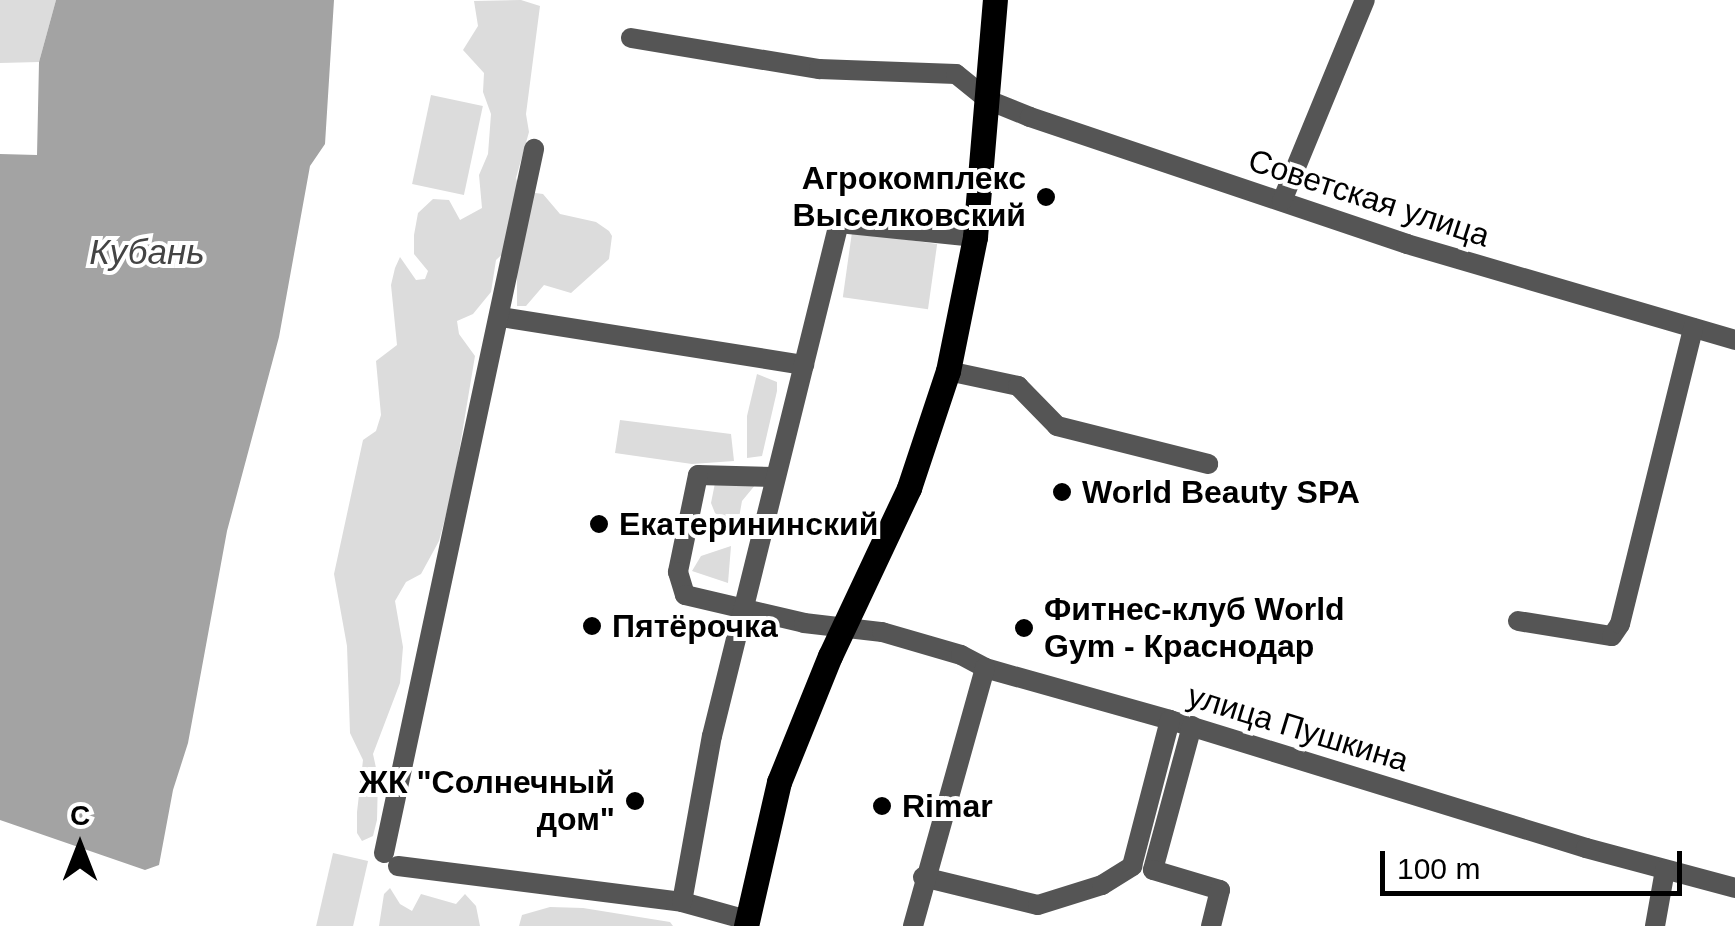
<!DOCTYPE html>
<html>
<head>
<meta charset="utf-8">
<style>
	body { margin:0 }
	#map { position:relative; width:1735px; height:926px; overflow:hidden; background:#fff; font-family:Helvetica,sans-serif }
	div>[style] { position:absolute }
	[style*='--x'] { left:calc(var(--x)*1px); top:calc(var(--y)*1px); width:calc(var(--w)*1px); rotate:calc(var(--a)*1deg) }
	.green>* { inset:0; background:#dcdcdc; transform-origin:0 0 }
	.water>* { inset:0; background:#a3a3a3 }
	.minor>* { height:20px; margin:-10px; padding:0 10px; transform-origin:10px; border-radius:10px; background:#555 }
	.major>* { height:25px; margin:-12.5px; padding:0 12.5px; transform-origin:12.5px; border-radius:12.5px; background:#000 }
	.dots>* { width:28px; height:28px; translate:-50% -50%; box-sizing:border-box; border:5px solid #fff; border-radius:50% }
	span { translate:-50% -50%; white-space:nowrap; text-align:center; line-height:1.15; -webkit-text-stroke:8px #fff; paint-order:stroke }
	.poi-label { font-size:32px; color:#000; font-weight:700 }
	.right { translate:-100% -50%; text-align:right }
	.left { translate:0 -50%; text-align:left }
	.street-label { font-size:32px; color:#000 }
	.water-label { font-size:35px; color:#444; font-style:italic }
	.north { position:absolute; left:30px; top:796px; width:100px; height:100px; -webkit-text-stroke:8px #fff; paint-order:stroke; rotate:0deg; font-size:28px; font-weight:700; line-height:40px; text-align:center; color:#000 }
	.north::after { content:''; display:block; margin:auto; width:35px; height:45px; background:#000; clip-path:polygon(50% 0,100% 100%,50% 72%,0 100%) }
	.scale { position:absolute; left:1380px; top:851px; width:302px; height:45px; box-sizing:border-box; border:5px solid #000; border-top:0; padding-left:12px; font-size:30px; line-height:35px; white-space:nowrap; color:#000; -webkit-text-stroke:8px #fff; paint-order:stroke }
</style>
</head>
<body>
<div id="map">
	<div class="green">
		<div style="clip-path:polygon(0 0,56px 0,39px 62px,0 63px)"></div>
		<div style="clip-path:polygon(521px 0,540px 6px,526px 114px,529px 132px,516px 178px,520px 191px,543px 194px,560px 214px,596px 222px,609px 231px,612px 236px,609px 259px,571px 293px,544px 285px,526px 306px,517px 306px,517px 275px,508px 249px,496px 260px,491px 292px,473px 314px,457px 321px,459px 334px,475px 356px,453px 488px,439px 541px,421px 574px,406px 582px,395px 601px,403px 647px,400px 683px,373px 754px,378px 777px,377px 820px,373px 836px,362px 841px,357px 833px,357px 812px,363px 760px,350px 733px,347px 646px,334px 574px,363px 440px,376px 431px,381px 415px,376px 361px,397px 345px,391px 285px,395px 268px,400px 257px,416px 280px,425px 279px,428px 271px,414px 254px,414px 235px,418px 213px,433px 199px,449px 200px,460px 220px,482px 208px,479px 175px,488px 154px,491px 114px,483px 92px,484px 73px,463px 50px,478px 26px,474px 1px)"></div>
		<div style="left:431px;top:95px;width:53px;height:91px;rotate:12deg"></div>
		<div style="left:852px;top:232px;width:86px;height:66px;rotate:8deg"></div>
		<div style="clip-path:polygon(757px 374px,777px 382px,777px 391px,762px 456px,747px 458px,747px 416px)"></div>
		<div style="clip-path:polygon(620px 420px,731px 434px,734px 461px,692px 464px,615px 453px)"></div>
		<div style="clip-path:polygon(715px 483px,756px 484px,742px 501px,737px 529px,715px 513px,711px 503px)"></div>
		<div style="clip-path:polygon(731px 546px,728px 583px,692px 571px,701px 556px)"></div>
		<div style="left:333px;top:853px;width:36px;height:75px;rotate:13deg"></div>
		<div style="clip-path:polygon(390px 888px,400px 904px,412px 911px,421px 894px,456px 904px,465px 894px,476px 906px,480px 926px,379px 926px,384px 894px)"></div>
		<div style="clip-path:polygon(550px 907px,583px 908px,670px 922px,673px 926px,519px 926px,522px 915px)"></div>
	</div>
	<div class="water">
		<div style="clip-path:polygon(56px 0,334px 0,325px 144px,310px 166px,279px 337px,227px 531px,188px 743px,173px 790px,159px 865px,145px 870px,0 820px,0 154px,37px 155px,39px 62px)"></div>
	</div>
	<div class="minor">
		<div style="--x:631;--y:38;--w:191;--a:9.4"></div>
		<div style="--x:819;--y:69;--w:137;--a:2.1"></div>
		<div style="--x:956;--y:74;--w:41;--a:39.1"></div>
		<div style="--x:988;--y:100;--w:45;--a:22"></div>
		<div style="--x:1030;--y:117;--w:398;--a:18.6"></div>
		<div style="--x:1407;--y:244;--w:342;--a:16.3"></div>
		<div style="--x:1282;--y:201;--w:217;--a:-67.6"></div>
		<div style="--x:501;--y:317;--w:307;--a:9"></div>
		<div style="--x:948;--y:371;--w:72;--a:12.1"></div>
		<div style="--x:1018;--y:386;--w:56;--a:45.7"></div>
		<div style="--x:1057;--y:426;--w:156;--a:14.1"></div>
		<div style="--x:774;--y:477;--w:76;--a:-178.5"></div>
		<div style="--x:698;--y:475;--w:99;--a:101.7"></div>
		<div style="--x:678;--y:572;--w:24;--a:73"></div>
		<div style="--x:685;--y:595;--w:122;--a:13.2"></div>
		<div style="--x:804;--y:623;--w:79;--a:6.6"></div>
		<div style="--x:882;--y:632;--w:82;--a:16.2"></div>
		<div style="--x:961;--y:655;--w:27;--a:28"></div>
		<div style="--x:985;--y:668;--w:192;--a:15.7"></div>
		<div style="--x:1170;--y:720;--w:435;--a:17.1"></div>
		<div style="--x:1586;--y:848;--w:154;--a:15"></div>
		<div style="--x:1518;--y:621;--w:95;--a:9.1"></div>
		<div style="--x:1612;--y:636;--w:14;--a:-56"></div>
		<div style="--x:1620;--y:624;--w:305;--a:-76.1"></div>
		<div style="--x:1192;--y:726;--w:149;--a:105.2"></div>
		<div style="--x:1153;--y:870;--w:70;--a:16.6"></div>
		<div style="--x:1220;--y:890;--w:37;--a:104"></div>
		<div style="--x:384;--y:853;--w:720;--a:-77.97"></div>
		<div style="--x:398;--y:866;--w:286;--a:7.2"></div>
		<div style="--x:682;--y:902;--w:67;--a:15.5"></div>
		<div style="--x:923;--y:877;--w:118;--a:13.7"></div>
		<div style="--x:1038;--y:905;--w:67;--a:-17.4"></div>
		<div style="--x:1102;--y:885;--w:36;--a:-32"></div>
		<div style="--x:1132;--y:866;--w:151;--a:-75.4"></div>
		<div style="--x:682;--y:902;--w:169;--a:-79.8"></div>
		<div style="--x:712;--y:736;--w:528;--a:-76.1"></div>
		<div style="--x:839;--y:223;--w:137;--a:5.9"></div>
		<div style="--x:913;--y:926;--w:268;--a:-74.4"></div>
		<div style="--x:1655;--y:926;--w:57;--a:-79.9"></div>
	</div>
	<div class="major">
		<div style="--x:746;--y:926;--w:148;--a:-77.1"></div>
		<div style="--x:779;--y:782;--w:136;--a:-68"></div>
		<div style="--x:830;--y:656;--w:186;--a:-64.8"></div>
		<div style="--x:909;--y:488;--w:123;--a:-71.6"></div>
		<div style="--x:948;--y:371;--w:137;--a:-78.6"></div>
		<div style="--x:975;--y:237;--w:238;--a:-85.2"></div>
	</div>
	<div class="dots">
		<div style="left:1046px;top:197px;background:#000"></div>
		<div style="left:1062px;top:492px;background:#000"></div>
		<div style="left:599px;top:524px;background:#000"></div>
		<div style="left:592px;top:626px;background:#000"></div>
		<div style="left:1024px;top:628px;background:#000"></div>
		<div style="left:635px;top:801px;background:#000"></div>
		<div style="left:882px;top:806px;background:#000"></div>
	</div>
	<div class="poi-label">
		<span class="right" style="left:1026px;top:197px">Агрокомплекс<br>Выселковский</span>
		<span class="left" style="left:1082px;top:492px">World Beauty SPA</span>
		<span class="left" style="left:619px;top:524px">Екатерининский</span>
		<span class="left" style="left:1044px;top:628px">Фитнес-клуб World<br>Gym - Краснодар</span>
		<span class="left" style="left:612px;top:626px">Пятёрочка</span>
		<span class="right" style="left:615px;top:801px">ЖК "Солнечный<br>дом"</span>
		<span class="left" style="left:902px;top:806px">Rimar</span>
	</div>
	<div class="street-label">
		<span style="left:1369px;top:198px;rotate:18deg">Советская улица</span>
		<span style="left:1298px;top:728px;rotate:17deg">улица Пушкина</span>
	</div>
	<div class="water-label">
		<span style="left:147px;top:252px">Кубань</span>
	</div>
	<div class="north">С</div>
	<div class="scale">100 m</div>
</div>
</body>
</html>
